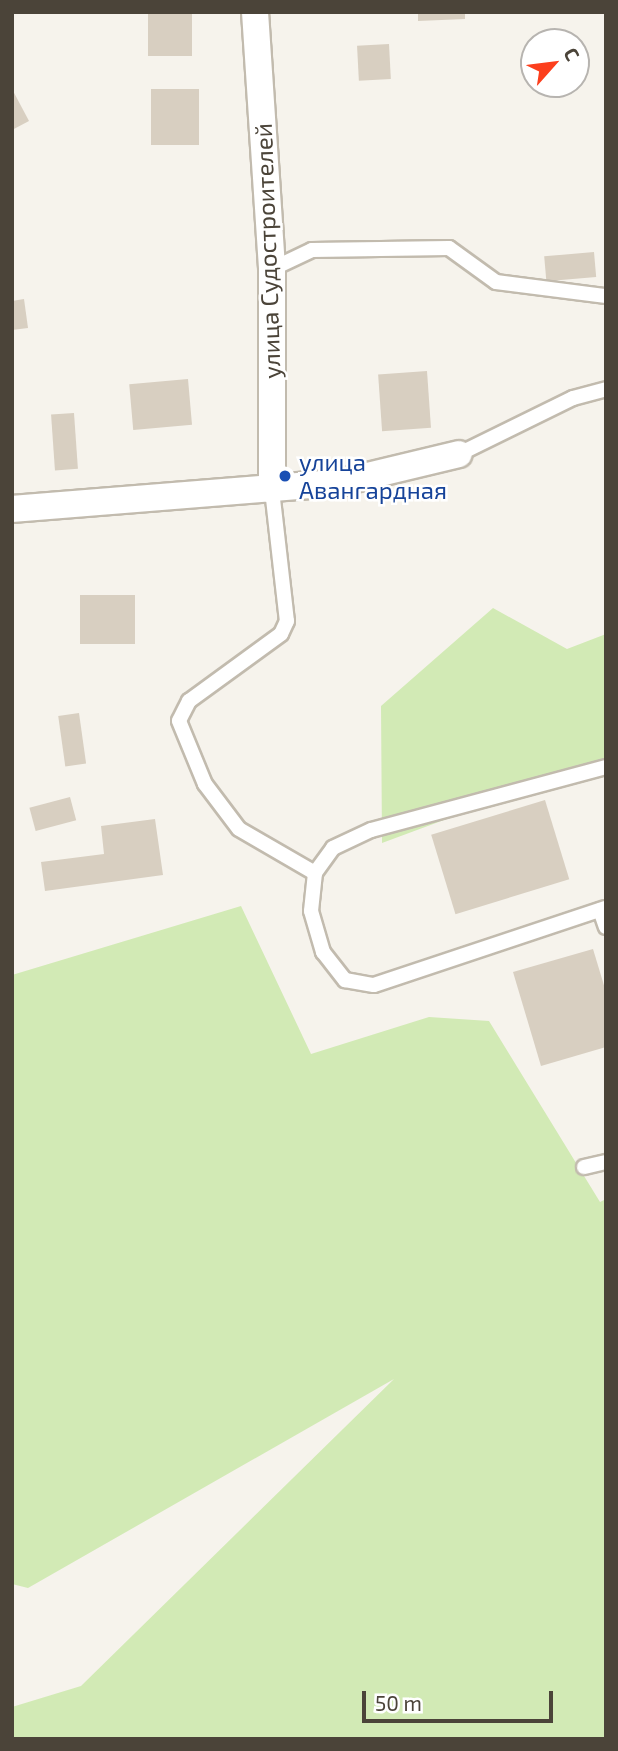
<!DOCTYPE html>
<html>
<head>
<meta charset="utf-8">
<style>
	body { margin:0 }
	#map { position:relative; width:618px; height:1751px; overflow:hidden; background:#f6f3ec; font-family:"Exo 2",sans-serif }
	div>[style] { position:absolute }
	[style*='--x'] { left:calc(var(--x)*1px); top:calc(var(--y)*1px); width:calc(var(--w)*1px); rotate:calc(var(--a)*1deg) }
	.green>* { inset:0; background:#d2eab5 }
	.building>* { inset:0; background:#d8cfc1; transform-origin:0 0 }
	.roads { filter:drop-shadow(2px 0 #c2bbae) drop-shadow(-2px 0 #c2bbae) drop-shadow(0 2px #c2bbae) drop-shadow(0 -2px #c2bbae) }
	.service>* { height:14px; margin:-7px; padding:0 7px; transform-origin:7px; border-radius:7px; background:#fff }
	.minor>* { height:26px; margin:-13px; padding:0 13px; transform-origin:13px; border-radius:13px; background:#fff }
	.dots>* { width:19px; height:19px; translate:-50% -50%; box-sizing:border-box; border:4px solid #fff; border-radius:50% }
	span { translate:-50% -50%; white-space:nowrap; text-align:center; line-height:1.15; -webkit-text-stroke:5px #fff; paint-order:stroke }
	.street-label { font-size:24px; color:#4b4439 }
	.transit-label { font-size:24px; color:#164399 }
	.left { translate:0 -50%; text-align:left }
	.frame { position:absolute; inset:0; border:14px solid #4b4439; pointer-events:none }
	.north { position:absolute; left:520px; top:28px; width:70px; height:70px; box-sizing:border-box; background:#fff; border:2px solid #b7b4b0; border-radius:50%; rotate:62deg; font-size:19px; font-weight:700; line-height:28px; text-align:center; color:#4b4439 }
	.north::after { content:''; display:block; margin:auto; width:24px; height:32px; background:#fc3f1d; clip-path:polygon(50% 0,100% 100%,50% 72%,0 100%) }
	.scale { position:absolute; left:362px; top:1691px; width:191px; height:32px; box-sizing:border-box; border:4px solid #4b4439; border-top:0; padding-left:9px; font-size:21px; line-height:24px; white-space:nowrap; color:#4b4439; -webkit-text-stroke:5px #fff; paint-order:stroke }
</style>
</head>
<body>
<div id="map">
	<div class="green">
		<div style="clip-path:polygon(493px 608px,567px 649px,606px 634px,606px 760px,382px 843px,381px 706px)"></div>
		<div style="clip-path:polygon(241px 906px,311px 1054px,429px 1017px,489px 1021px,600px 1202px,606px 1199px,606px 1739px,12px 1739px,12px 1707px,81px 1686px,394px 1379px,28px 1588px,12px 1584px,12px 975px)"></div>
	</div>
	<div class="building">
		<div style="left:148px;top:12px;width:44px;height:44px"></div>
		<div style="clip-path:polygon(418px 12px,465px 12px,465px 19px,418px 21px)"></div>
		<div style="left:389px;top:44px;width:35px;height:32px;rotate:87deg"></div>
		<div style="clip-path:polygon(12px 89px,29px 121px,12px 130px)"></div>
		<div style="left:151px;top:89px;width:48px;height:56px"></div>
		<div style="left:594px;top:252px;width:25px;height:50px;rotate:85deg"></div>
		<div style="clip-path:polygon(24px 299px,28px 328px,12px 330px,12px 301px)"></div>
		<div style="left:427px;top:371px;width:57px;height:49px;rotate:86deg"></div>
		<div style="left:188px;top:379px;width:46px;height:59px;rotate:85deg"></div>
		<div style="left:74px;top:413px;width:56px;height:23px;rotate:86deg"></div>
		<div style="left:80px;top:595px;width:55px;height:49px"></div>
		<div style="left:79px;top:713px;width:51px;height:21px;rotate:82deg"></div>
		<div style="left:70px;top:797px;width:24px;height:42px;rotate:75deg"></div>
		<div style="left:545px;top:800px;width:83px;height:119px;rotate:73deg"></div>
		<div style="clip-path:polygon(155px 819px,163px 875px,45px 891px,41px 862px,104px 854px,101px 826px)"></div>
		<div style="clip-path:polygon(593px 949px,606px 992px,606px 1047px,541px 1066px,513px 972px)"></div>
	</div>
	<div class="roads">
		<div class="service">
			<div style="--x:272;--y:269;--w:44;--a:-25.4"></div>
			<div style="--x:312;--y:250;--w:137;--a:-0.8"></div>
			<div style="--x:449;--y:248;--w:58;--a:35.9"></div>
			<div style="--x:496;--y:282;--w:111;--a:7.3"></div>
			<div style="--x:459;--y:454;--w:127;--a:-26.2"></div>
			<div style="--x:573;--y:398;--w:34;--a:-15"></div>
			<div style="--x:272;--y:490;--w:132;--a:83.5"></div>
			<div style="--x:287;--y:621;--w:14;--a:115"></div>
			<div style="--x:281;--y:634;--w:114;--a:143.9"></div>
			<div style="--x:189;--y:701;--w:22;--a:117"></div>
			<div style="--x:179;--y:721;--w:68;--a:67.6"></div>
			<div style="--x:205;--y:784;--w:56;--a:52.9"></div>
			<div style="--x:239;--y:829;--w:88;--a:30.1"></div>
			<div style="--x:606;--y:767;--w:243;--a:165"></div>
			<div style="--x:371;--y:830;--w:42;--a:154.7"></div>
			<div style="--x:333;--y:848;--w:31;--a:126"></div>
			<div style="--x:315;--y:873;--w:38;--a:96"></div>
			<div style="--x:311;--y:911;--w:43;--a:73.7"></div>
			<div style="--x:323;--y:952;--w:36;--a:52"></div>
			<div style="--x:345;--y:980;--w:29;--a:10"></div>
			<div style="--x:374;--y:985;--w:244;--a:-18.4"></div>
			<div style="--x:600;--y:910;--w:18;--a:71"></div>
			<div style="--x:584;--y:1167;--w:23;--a:-13"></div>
		</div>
		<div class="minor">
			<div style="--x:255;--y:12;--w:258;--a:86.2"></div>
			<div style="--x:272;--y:269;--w:221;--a:90"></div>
			<div style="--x:12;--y:509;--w:327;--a:-4.6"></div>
			<div style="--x:338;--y:483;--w:124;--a:-13.5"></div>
		</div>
	</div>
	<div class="dots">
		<div style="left:285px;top:476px;background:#1a4fb4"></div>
	</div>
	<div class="street-label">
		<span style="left:267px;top:251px;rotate:-92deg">улица Судостроителей</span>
	</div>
	<div class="transit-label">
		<span class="left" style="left:299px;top:476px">улица<br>Авангардная</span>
	</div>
	<div class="frame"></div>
	<div class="north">С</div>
	<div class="scale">50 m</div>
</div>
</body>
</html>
